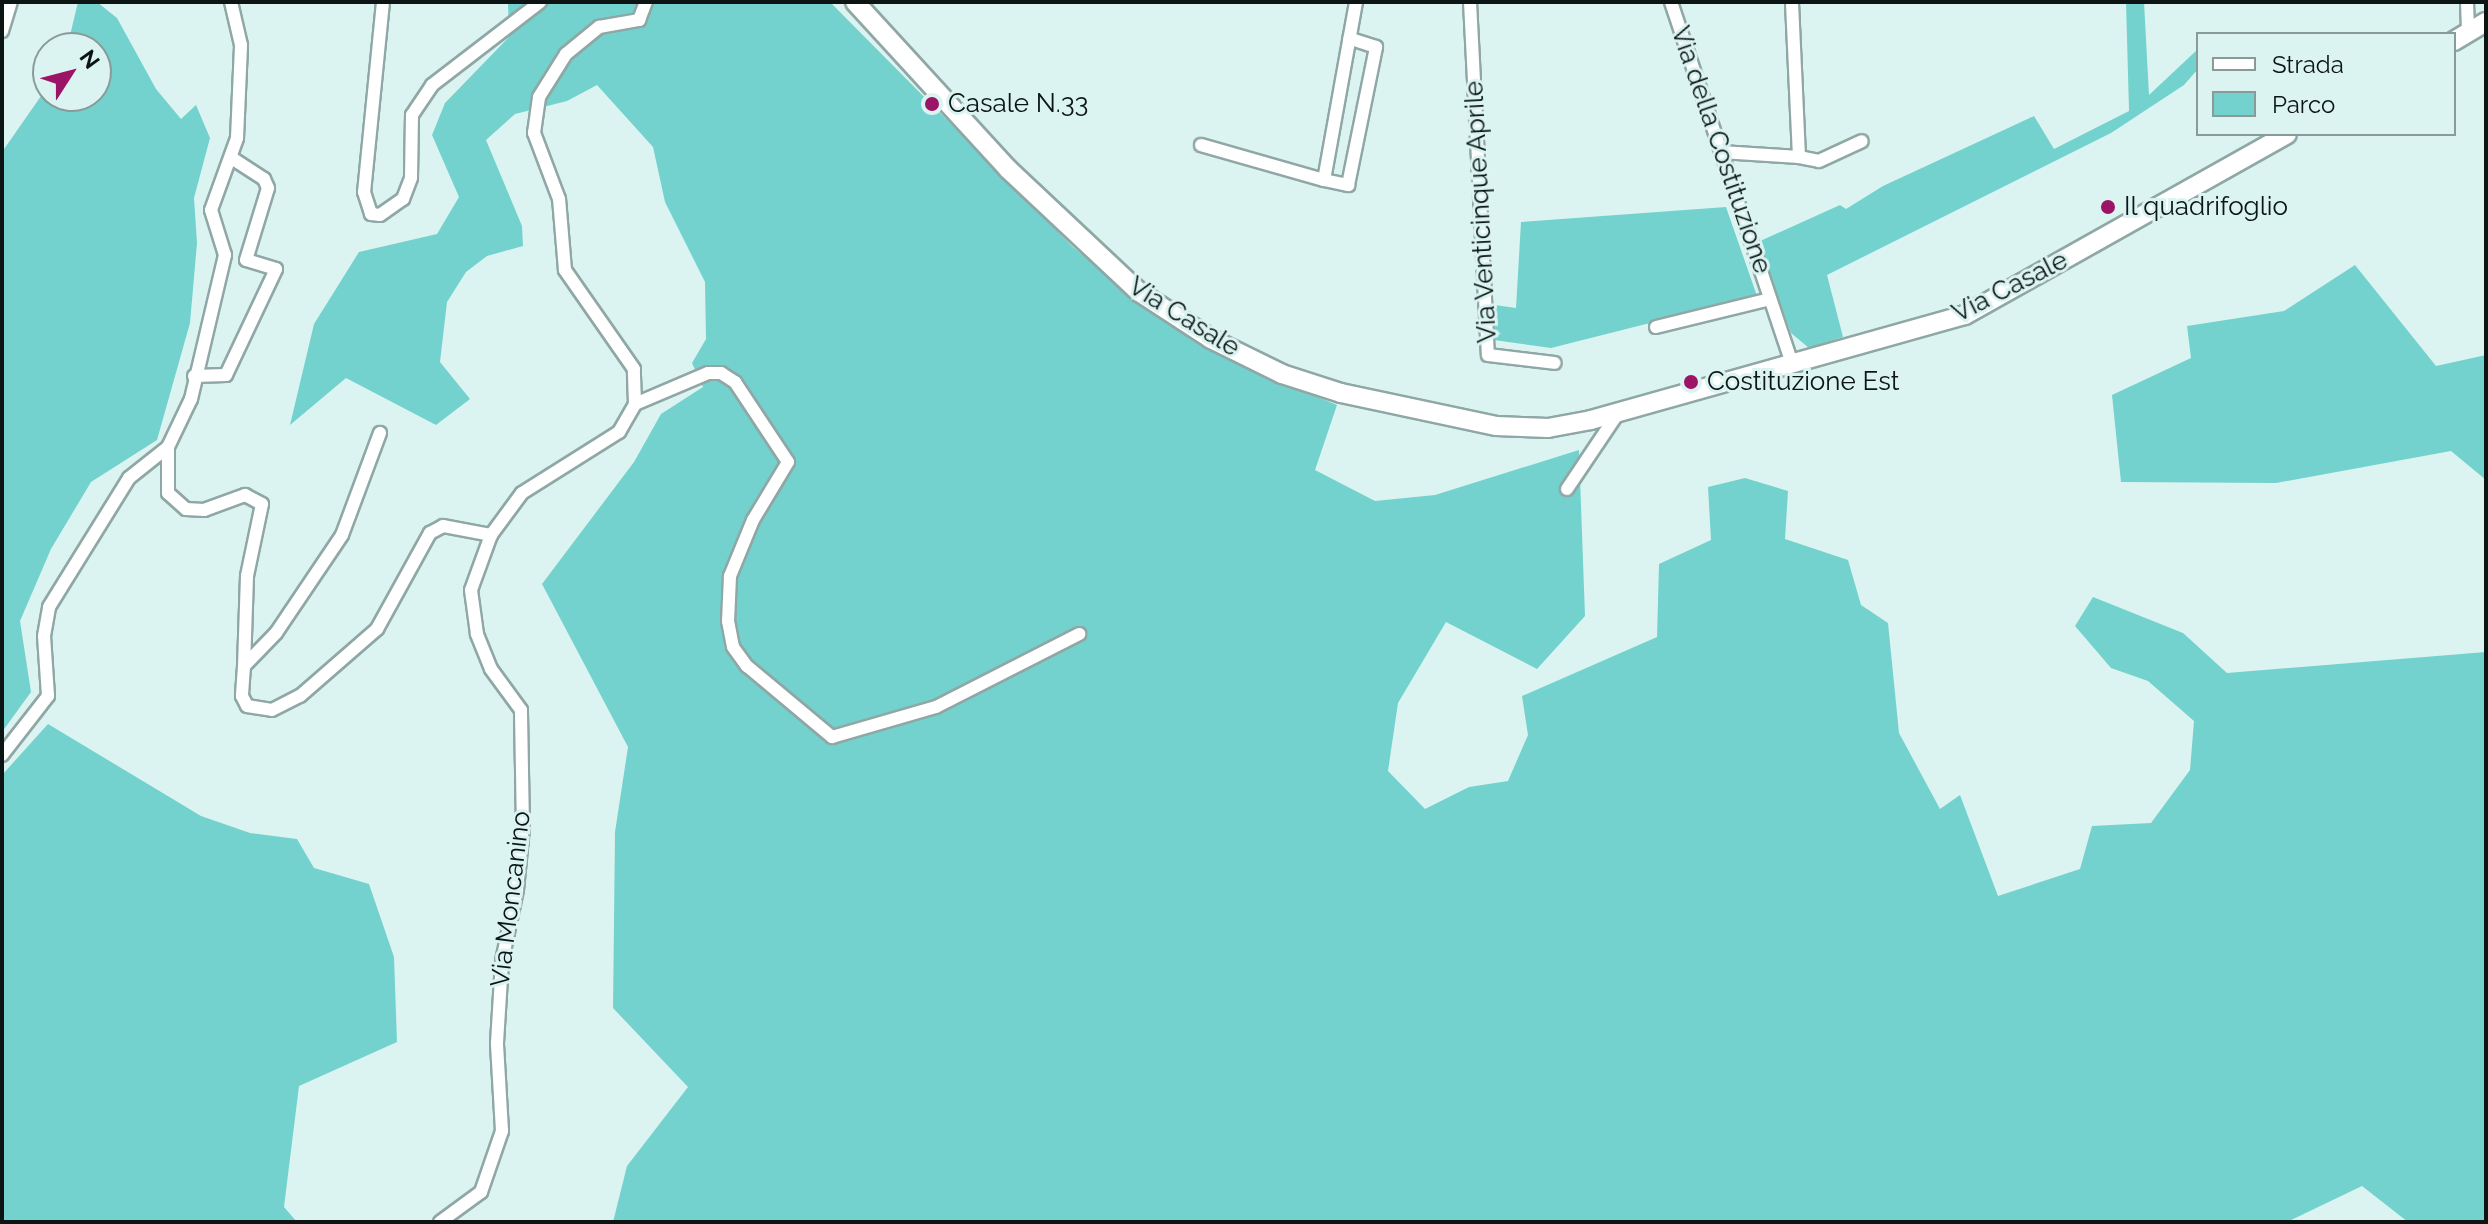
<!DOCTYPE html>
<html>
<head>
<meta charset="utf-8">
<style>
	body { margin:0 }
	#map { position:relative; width:2488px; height:1224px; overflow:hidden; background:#dbf4f2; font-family:Raleway,sans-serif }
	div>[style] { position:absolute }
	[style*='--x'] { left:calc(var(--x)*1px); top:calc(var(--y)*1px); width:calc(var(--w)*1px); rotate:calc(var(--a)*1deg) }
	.green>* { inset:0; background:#73d2cd }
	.roads { filter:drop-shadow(2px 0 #8fa7a5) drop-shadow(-2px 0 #8fa7a5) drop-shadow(0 2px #8fa7a5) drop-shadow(0 -2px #8fa7a5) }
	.minor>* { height:12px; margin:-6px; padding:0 6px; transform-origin:6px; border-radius:6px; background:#fff }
	.primary>* { height:18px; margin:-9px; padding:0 9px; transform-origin:9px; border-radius:9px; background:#fff }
	.dots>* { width:22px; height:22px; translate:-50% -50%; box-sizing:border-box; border:4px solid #dbf4f2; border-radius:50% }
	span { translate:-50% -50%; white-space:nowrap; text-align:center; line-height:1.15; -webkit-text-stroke:6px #dbf4f2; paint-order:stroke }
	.poi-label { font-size:26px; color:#0c1514 }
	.left { translate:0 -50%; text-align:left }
	.street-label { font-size:26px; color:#0c1514 }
	.frame { position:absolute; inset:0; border:4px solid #0c1514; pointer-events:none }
	.legend { position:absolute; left:2196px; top:32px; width:260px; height:104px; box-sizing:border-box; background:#dbf4f2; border:2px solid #889b99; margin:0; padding:10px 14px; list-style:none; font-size:24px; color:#0c1514 }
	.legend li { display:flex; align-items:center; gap:16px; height:40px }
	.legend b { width:40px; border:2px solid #889b99 }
	.north { position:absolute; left:32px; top:32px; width:80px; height:80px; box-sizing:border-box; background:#dbf4f2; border:2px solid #889b99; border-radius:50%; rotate:54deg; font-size:22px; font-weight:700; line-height:32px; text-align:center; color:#0c1514 }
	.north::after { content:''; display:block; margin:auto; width:28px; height:36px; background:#9c1465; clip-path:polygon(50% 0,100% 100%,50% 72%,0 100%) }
</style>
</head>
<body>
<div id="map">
	<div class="green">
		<div style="clip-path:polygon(78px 2px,97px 2px,117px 18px,156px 89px,181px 119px,196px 105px,210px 138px,194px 198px,197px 243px,190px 323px,157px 440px,91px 482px,51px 549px,20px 621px,31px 692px,2px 732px,2px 152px,48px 86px,48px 96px,96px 96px,96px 48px,67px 48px)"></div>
		<div style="clip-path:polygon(508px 2px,830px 2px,1073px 247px,1124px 290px,1279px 381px,1337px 405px,1315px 470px,1375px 501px,1435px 495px,1579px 450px,1585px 616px,1537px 669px,1446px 622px,1398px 703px,1388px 771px,1425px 809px,1469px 787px,1508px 781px,1528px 735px,1522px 696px,1657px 637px,1659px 564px,1711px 540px,1708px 487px,1745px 478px,1788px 491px,1785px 539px,1848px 560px,1861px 605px,1888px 623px,1899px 733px,1940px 809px,1960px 795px,1998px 896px,2080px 869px,2092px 826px,2151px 823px,2190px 770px,2194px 721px,2148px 681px,2111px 668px,2075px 626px,2093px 597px,2183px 633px,2227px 673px,2486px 652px,2486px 1222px,2408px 1222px,2362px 1186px,2287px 1222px,613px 1222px,627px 1166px,688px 1087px,613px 1008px,615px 832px,628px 747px,542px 584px,634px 462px,661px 414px,703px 387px,692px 363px,706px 339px,705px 282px,665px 202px,653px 147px,597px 85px,567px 101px,515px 114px,486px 140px,522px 226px,523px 246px,487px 256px,466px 272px,447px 302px,440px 362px,470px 399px,436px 425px,346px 378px,290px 425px,314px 324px,359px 252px,437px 234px,459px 197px,432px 135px,445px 103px,509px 37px)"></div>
		<div style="clip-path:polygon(2126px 2px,2144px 2px,2149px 95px,2198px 49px,2198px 69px,2184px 85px,2111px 133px,1827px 275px,1843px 337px,1809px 348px,1791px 333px,1758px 242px,1840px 205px,1846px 209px,1883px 186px,2034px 116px,2054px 149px,2129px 111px)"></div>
		<div style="clip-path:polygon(1726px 207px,1757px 296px,1551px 348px,1494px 340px,1488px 304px,1516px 308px,1521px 222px)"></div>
		<div style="clip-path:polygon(2355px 265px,2436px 366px,2486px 355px,2486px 480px,2451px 451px,2276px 483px,2121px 482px,2112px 395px,2191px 358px,2187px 326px,2284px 311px)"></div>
		<div style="clip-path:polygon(48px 724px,201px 816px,250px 833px,297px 839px,314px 868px,369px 884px,394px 957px,397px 1042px,299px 1086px,284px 1207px,297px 1222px,2px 1222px,2px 775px)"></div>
	</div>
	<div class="roads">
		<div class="minor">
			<div style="--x:383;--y:2;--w:191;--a:95.7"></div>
			<div style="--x:364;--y:192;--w:23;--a:72"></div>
			<div style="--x:371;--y:214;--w:9;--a:6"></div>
			<div style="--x:380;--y:215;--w:28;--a:-35"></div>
			<div style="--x:403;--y:199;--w:22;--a:-69"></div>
			<div style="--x:411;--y:178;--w:63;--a:-89.1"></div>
			<div style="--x:412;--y:115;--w:36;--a:-56"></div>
			<div style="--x:432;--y:85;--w:136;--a:-37.5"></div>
			<div style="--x:1470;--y:2;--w:353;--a:87.1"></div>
			<div style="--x:1488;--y:355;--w:67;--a:6.8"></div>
			<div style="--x:1671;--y:2;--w:382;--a:71.5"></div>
			<div style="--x:2467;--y:2;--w:31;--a:88"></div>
			<div style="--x:2;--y:31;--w:30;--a:-73"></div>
			<div style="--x:1201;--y:145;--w:128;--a:15.9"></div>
			<div style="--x:1324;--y:180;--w:181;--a:-79.8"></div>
			<div style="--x:1721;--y:152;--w:78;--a:3.7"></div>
			<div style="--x:1799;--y:157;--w:155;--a:-92.6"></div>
			<div style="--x:1799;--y:157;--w:20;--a:11"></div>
			<div style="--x:1819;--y:161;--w:47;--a:-24.9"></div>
			<div style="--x:1324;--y:180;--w:25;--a:12"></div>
			<div style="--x:1348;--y:185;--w:141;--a:-78.5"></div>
			<div style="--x:1376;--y:47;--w:28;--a:-162"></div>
			<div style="--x:1656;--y:327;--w:117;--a:-13.8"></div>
			<div style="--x:194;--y:376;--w:32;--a:-2"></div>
			<div style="--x:226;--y:375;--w:117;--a:-64.7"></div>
			<div style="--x:276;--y:269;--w:31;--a:-163"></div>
			<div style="--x:246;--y:260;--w:75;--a:-73"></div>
			<div style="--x:268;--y:188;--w:10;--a:-114"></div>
			<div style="--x:264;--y:179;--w:37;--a:-147"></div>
			<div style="--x:635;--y:404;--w:79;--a:-23"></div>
			<div style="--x:708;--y:373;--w:13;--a:0"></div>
			<div style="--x:721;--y:373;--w:17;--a:33"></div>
			<div style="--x:735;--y:382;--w:96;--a:56.5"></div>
			<div style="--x:788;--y:462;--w:68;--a:121.1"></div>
			<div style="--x:753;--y:520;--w:61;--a:112.3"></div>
			<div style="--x:730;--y:576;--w:45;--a:92.5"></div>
			<div style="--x:728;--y:621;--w:26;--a:79"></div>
			<div style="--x:733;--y:647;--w:24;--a:54"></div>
			<div style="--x:747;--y:666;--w:111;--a:39.9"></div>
			<div style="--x:832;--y:737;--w:108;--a:-16.1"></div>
			<div style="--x:936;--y:707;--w:161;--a:-27"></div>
			<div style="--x:168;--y:447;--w:46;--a:90"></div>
			<div style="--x:168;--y:493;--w:24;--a:42"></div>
			<div style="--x:186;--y:509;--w:18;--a:3"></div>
			<div style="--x:204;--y:510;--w:44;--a:-20.1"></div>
			<div style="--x:245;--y:495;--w:19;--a:28"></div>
			<div style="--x:262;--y:504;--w:74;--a:101.8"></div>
			<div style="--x:247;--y:576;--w:90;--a:91.9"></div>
			<div style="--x:244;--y:666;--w:46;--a:-45.9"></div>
			<div style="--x:276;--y:633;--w:118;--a:-56"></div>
			<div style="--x:342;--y:535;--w:109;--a:-69.6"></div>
			<div style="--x:1567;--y:489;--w:92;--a:-56.1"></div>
			<div style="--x:244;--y:666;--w:30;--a:94"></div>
			<div style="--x:242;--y:696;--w:11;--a:63"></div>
			<div style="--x:247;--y:706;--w:25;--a:9"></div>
			<div style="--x:272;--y:710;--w:31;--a:-27"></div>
			<div style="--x:300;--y:696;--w:102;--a:-41"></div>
			<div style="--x:377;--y:629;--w:110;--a:-61.1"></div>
			<div style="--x:430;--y:533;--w:15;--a:-28"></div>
			<div style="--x:443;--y:526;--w:49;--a:10.6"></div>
			<div style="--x:2;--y:755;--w:75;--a:-52.1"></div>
			<div style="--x:48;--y:696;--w:60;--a:-93.8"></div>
			<div style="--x:44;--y:636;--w:29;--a:-80"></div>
			<div style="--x:49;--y:607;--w:152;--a:-58.2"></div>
			<div style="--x:129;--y:478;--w:50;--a:-38.5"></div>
			<div style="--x:168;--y:447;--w:53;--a:-64.4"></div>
			<div style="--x:191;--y:399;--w:148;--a:-76.7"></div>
			<div style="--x:225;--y:255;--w:47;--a:-107.3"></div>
			<div style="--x:211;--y:210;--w:77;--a:-70.1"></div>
			<div style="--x:237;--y:138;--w:93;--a:-87.5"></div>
			<div style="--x:241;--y:45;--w:44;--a:-103.1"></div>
			<div style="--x:440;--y:1222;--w:51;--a:-36.2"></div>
			<div style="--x:481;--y:1192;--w:65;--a:-71"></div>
			<div style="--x:502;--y:1131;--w:88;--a:-93.3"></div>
			<div style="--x:497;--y:1043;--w:82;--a:-86.5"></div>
			<div style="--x:502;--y:961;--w:73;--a:-78.1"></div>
			<div style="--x:517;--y:890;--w:62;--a:-84.5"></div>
			<div style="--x:523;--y:828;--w:118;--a:-91"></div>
			<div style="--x:521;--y:710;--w:51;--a:-126.2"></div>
			<div style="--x:491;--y:669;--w:38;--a:-112"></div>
			<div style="--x:477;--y:634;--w:44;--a:-97.8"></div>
			<div style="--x:471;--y:590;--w:59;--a:-70"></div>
			<div style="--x:491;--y:535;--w:52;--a:-53.6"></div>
			<div style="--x:522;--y:493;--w:115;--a:-32.2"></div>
			<div style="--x:619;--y:432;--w:32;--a:-60"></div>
			<div style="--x:635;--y:404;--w:35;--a:-92"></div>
			<div style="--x:634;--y:369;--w:121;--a:-124.9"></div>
			<div style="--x:565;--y:270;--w:71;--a:-94.8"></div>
			<div style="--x:559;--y:199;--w:71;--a:-110.7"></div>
			<div style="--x:534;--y:133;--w:36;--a:-82"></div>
			<div style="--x:539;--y:97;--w:51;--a:-57.9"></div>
			<div style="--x:566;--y:54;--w:43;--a:-39.3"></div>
			<div style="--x:599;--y:27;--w:41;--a:-9.9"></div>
			<div style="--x:639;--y:20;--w:19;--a:-69"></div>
		</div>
		<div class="primary">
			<div style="--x:855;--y:2;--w:226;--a:47.5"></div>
			<div style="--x:1008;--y:169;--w:180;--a:43.2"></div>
			<div style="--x:1139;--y:292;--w:86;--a:33.1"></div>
			<div style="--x:1211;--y:339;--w:79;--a:26.2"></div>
			<div style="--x:1282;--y:374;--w:62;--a:17.9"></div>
			<div style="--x:1341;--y:393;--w:158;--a:12"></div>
			<div style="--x:1496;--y:426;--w:52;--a:2.2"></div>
			<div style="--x:1548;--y:428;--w:44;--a:-10.5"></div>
			<div style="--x:1591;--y:420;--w:388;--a:-15.7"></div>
			<div style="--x:1965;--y:315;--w:369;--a:-29.3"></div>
			<div style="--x:2454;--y:41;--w:37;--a:-31"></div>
		</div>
	</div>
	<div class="dots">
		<div style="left:932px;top:104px;background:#9c1465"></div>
		<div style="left:2108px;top:207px;background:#9c1465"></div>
		<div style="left:1691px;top:382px;background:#9c1465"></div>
	</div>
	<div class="poi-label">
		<span class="left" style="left:948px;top:104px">Casale N.33</span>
		<span class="left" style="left:2124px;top:207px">Il quadrifoglio</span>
		<span class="left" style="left:1707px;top:382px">Costituzione Est</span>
	</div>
	<div class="street-label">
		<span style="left:1721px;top:150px;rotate:71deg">Via della Costituzione</span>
		<span style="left:1481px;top:212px;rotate:-93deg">Via Venticinque Aprile</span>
		<span style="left:2010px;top:287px;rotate:-27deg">Via Casale</span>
		<span style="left:1184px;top:317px;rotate:32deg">Via Casale</span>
		<span style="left:511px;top:899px;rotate:-83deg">Via Moncanino</span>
	</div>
	<div class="frame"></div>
	<ul class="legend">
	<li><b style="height:10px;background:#fff"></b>Strada</li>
	<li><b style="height:22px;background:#73d2cd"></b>Parco</li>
	</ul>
	<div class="north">N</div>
</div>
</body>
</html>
